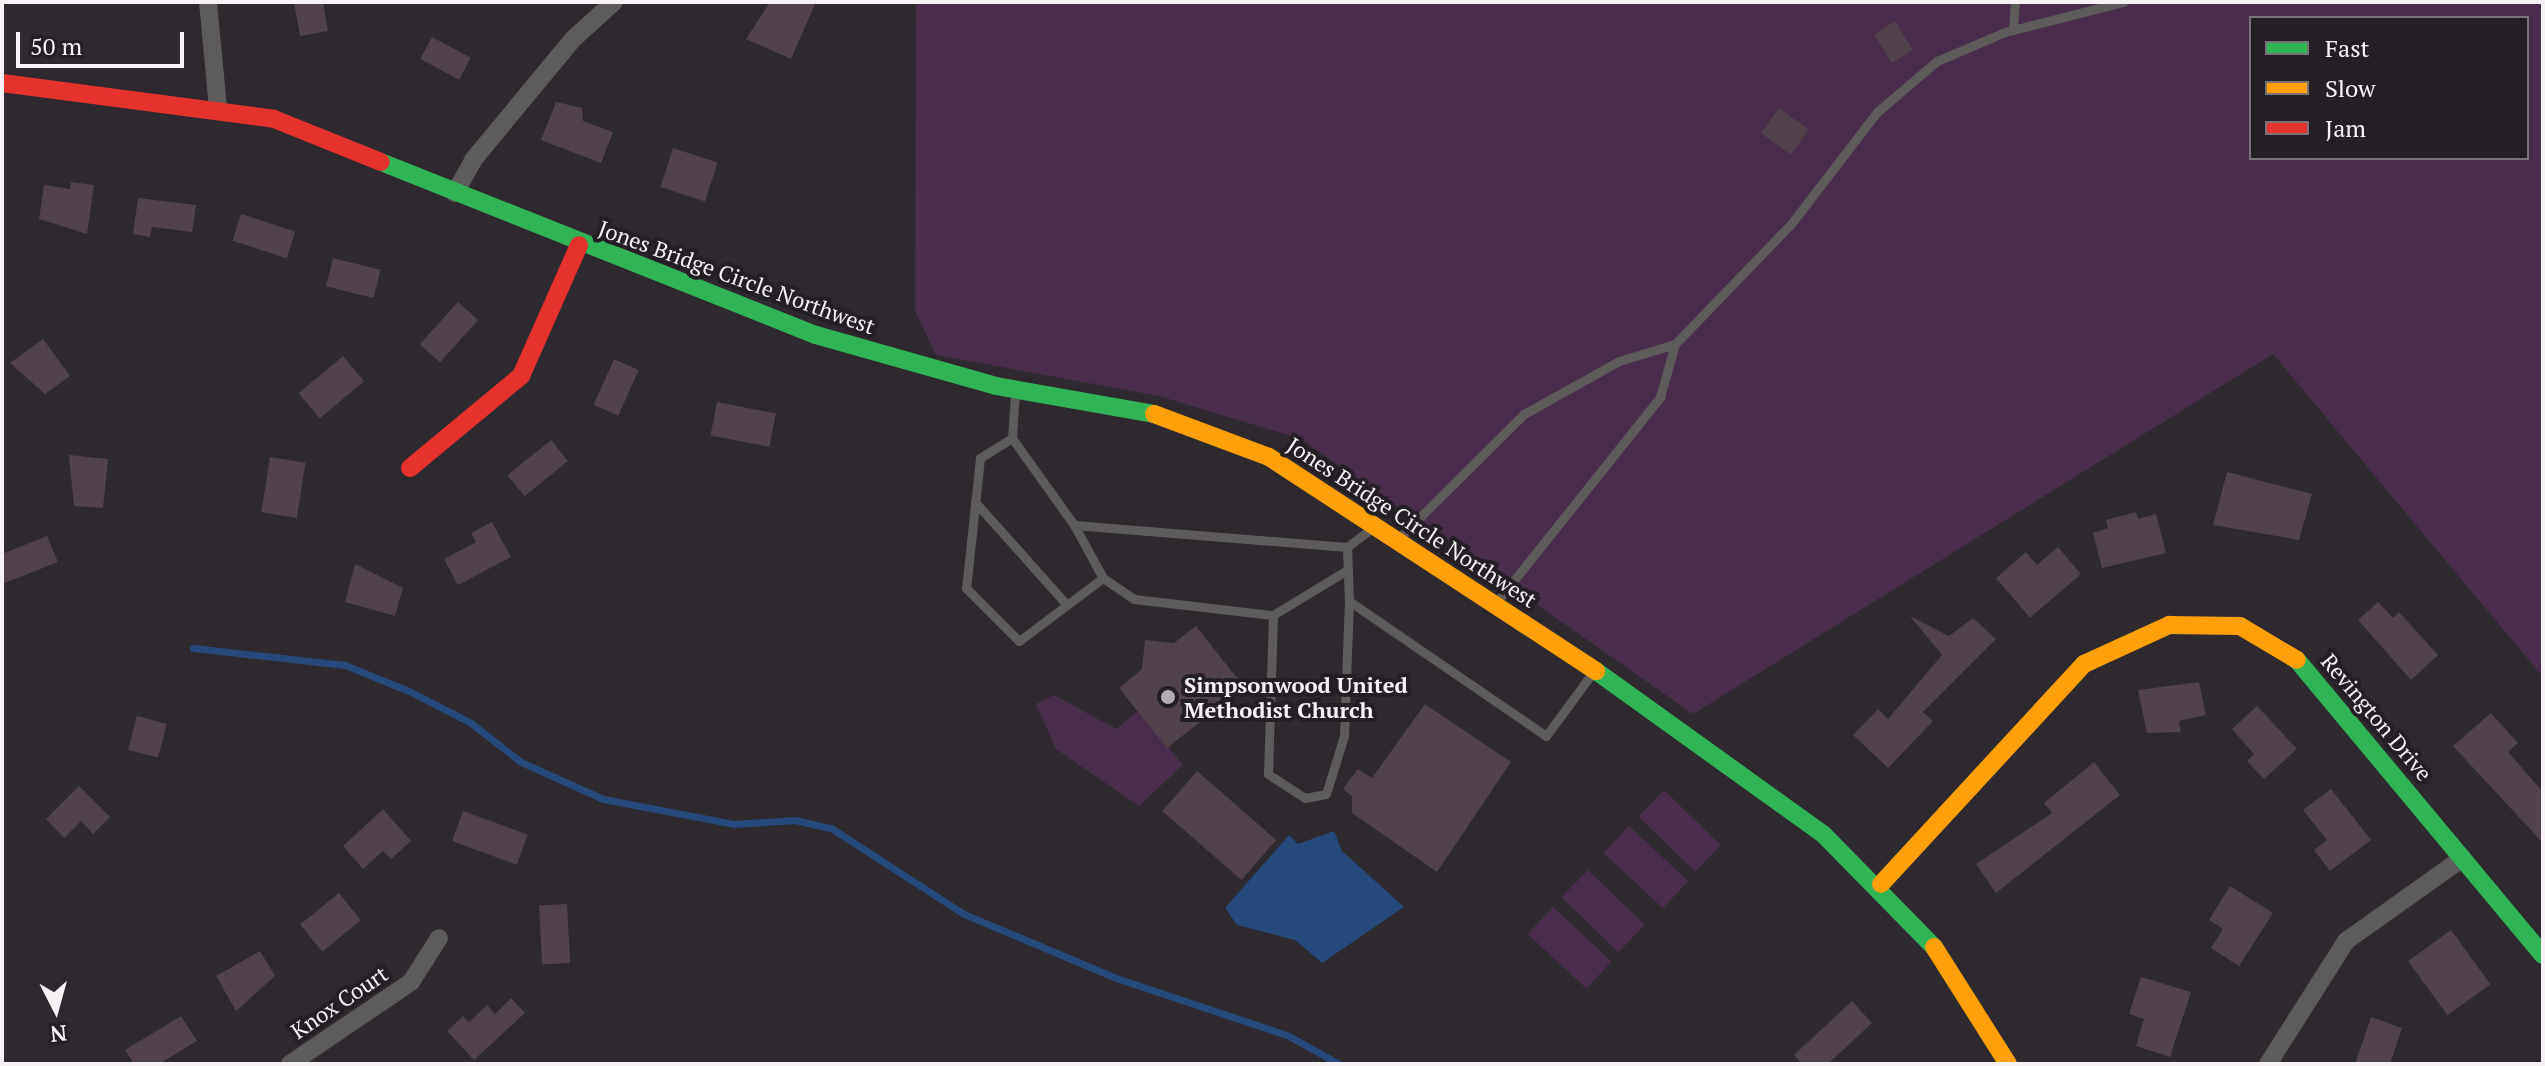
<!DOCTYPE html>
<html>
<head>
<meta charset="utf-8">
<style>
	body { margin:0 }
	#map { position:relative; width:2545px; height:1066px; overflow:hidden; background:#2d292e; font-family:"PT Serif",serif }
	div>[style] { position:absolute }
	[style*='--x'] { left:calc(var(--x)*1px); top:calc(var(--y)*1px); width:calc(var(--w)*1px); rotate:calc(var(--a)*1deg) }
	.green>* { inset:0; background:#4a2d4d; transform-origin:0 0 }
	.water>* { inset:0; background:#254a7b }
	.stream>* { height:7px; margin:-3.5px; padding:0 3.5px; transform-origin:3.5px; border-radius:3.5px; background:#254a7b }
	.building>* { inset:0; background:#51424b; transform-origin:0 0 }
	.lane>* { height:9px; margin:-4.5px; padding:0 4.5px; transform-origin:4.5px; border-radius:4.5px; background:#5e5c5b }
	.street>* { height:18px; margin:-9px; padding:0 9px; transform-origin:9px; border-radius:9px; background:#5e5c5b }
	.fast>* { height:18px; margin:-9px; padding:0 9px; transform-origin:9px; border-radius:9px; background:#30b455 }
	.slow>* { height:18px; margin:-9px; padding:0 9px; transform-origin:9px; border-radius:9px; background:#ff9f0a }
	.jam>* { height:18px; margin:-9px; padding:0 9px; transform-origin:9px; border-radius:9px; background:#e5322d }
	.dots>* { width:22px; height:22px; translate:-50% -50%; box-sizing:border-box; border:4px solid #241e25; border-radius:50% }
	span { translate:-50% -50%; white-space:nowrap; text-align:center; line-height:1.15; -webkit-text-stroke:8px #241e25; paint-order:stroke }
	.street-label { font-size:22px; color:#f6f2f6 }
	.poi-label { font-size:22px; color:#f6f2f6; font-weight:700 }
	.left { translate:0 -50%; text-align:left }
	.frame { position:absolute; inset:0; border:4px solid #f6f2f6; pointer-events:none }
	.legend { position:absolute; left:2249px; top:16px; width:280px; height:144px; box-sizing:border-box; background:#241e25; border:2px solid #787379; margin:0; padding:10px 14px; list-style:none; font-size:24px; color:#f6f2f6 }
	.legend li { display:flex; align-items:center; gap:16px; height:40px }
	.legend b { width:40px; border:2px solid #787379 }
	.north { position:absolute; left:16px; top:970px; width:80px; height:80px; -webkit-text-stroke:6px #241e25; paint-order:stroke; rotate:174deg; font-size:22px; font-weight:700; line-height:32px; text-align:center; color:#f6f2f6 }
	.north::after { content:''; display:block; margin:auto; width:28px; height:36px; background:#f6f2f6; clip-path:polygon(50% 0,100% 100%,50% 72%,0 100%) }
	.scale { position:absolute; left:16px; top:32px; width:168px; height:36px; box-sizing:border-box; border:4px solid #f6f2f6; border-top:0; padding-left:10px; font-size:24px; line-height:28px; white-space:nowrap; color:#f6f2f6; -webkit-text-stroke:6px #241e25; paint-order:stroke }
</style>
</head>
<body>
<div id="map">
	<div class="green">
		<div style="clip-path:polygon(evenodd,916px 2px,2543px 2px,2543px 677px,2273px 354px,1693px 714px,1301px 439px,1159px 396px,936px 355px,915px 311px,916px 2px,2251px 18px,2527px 18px,2527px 158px,2251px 158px,2251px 18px)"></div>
		<div style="clip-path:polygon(1054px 695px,1116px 729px,1138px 711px,1183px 765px,1139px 806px,1056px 749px,1036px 704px)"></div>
		<div style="left:1664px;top:790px;width:79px;height:37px;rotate:44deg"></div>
		<div style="left:1629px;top:826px;width:81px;height:37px;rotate:43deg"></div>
		<div style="left:1588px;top:870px;width:79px;height:38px;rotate:44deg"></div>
		<div style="left:1553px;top:907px;width:80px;height:37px;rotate:43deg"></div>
	</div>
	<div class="water">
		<div style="clip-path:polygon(1334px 831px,1342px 851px,1404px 907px,1322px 963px,1295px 940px,1237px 925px,1225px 908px,1289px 835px,1298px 844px)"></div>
	</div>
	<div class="stream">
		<div style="--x:193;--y:648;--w:153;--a:6.4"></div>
		<div style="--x:345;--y:665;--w:71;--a:22.2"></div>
		<div style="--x:411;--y:692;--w:68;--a:27.3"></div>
		<div style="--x:471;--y:723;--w:63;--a:38"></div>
		<div style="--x:521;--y:762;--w:90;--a:24.3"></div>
		<div style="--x:603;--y:799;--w:133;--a:10.8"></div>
		<div style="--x:734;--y:824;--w:61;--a:-3.8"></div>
		<div style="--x:795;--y:820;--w:37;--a:13"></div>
		<div style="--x:831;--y:828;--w:158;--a:32.9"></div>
		<div style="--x:964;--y:914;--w:165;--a:22.8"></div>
		<div style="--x:1116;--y:978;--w:182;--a:18.5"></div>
		<div style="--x:1289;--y:1036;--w:57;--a:29.2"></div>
	</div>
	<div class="building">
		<div style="clip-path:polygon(294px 2px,323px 2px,328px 31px,300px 36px)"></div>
		<div style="clip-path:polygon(770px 2px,816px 2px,791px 59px,746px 39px)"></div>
		<div style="left:1895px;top:21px;width:34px;height:25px;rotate:58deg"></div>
		<div style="left:432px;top:37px;width:44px;height:25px;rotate:28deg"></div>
		<div style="clip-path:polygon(556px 102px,582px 108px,583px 121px,613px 132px,601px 163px,541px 140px)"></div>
		<div style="left:1779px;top:108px;width:37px;height:31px;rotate:36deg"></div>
		<div style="left:673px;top:148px;width:47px;height:41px;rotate:18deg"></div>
		<div style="clip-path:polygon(71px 182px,94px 185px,87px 234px,39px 219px,44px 185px,70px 189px)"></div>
		<div style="clip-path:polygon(138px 198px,196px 205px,192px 232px,152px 227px,150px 237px,133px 234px)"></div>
		<div style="left:241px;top:214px;width:57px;height:28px;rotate:18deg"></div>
		<div style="left:333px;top:258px;width:49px;height:29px;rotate:14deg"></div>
		<div style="left:458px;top:302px;width:27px;height:57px;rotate:42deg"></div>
		<div style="clip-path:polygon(43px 339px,70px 376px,45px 394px,10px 363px)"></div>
		<div style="left:343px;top:356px;width:33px;height:58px;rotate:50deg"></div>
		<div style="left:614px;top:359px;width:27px;height:50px;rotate:24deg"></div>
		<div style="left:717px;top:402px;width:60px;height:34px;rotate:11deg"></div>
		<div style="left:551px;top:440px;width:27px;height:56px;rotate:51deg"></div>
		<div style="clip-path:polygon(69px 455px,108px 459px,103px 508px,74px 506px)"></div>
		<div style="left:270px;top:457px;width:36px;height:56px;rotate:9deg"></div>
		<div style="clip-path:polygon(2227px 472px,2312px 494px,2299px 540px,2213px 525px)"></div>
		<div style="clip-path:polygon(2136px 512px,2138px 519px,2156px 514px,2166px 553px,2102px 568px,2093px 533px,2108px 528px,2106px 520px)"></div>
		<div style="clip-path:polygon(492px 522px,511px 557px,458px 585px,444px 559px,476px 542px,471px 533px)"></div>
		<div style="clip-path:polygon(47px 536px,58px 562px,2px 584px,2px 554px)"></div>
		<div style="clip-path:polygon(2058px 547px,2081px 574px,2030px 618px,1996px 578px,2026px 552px,2037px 565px)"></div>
		<div style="clip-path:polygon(355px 564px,403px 588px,395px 616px,345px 602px)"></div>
		<div style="clip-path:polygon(2378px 602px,2393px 618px,2399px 612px,2438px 655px,2411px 680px,2358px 620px)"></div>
		<div style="clip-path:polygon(1910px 616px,1949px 636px,1973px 618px,1996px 639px,1923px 712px,1933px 721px,1888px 768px,1853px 735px,1878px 709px,1888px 719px,1942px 655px)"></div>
		<div style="clip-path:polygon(1196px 626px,1244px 687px,1167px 748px,1119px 688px,1142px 669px,1145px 640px,1174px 643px)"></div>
		<div style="clip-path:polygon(2199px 682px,2206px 715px,2179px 721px,2181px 732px,2147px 733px,2138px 690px)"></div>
		<div style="clip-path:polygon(1425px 704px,1511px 762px,1437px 872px,1352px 813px,1352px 796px,1343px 789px,1358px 769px,1372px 778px)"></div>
		<div style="clip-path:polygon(2257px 706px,2297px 749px,2264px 779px,2247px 761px,2254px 754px,2232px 729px)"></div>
		<div style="clip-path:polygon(2491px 713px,2518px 743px,2508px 752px,2543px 792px,2543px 843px,2453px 746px)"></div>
		<div style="left:137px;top:716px;width:31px;height:35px;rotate:15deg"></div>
		<div style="clip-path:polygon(2094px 762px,2120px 795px,1996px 893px,1976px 864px,2052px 813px,2044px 803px)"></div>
		<div style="left:1197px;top:771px;width:105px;height:53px;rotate:41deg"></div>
		<div style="clip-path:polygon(79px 786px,110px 817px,93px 834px,81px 821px,64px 838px,46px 819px)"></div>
		<div style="clip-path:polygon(2331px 789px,2371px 840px,2330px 871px,2314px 850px,2327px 840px,2303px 810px)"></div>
		<div style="clip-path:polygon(383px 809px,411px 841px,391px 859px,383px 851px,363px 869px,343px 846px)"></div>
		<div style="left:463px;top:811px;width:69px;height:32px;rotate:20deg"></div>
		<div style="clip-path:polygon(2230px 886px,2273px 913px,2239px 966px,2211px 948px,2223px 929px,2209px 920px)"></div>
		<div style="left:339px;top:893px;width:35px;height:50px;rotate:51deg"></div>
		<div style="left:567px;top:904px;width:59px;height:28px;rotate:87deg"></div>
		<div style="left:2451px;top:930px;width:67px;height:53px;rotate:54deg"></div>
		<div style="clip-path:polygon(260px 951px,275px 976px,236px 1011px,216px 976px)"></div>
		<div style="clip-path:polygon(2141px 977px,2191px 992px,2170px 1057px,2136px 1046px,2144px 1019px,2129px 1014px)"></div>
		<div style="clip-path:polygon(511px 998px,525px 1013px,474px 1060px,447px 1031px,463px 1016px,469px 1022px,487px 1005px,495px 1014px)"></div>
		<div style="clip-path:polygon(1852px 1001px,1872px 1023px,1828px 1064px,1802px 1064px,1794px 1055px)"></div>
		<div style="clip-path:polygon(181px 1016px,197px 1041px,159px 1064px,134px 1064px,125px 1050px)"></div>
		<div style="clip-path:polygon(2371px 1017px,2402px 1028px,2390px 1064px,2355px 1064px)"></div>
	</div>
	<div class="lane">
		<div style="--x:2013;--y:30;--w:28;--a:-86"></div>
		<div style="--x:1015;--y:393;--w:45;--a:93.8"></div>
		<div style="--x:1012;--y:438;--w:107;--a:54.5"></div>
		<div style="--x:1074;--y:525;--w:274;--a:4.6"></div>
		<div style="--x:1347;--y:547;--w:31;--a:-37"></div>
		<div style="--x:1012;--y:438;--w:38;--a:148"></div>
		<div style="--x:980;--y:458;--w:131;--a:96.1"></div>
		<div style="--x:966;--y:588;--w:75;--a:45"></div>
		<div style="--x:1019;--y:641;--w:105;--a:-36.9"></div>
		<div style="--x:1103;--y:578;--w:60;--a:-118.7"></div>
		<div style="--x:975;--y:502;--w:138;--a:48.2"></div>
		<div style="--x:1400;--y:537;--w:175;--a:-44.8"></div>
		<div style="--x:1524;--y:414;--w:109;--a:-29.2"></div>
		<div style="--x:1619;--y:361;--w:59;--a:-16.9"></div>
		<div style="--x:1675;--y:344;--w:167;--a:-46"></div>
		<div style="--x:1791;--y:224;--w:141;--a:-52.5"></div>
		<div style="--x:1877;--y:112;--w:79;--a:-40.4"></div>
		<div style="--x:1937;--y:61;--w:74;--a:-23.1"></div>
		<div style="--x:2005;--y:32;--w:122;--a:-14.3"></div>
		<div style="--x:1347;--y:547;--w:54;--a:87.9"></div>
		<div style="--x:1349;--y:601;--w:239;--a:34.4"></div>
		<div style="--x:1546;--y:736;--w:79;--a:-53.7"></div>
		<div style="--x:1103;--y:578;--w:37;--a:34"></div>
		<div style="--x:1134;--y:599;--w:140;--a:6.6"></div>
		<div style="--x:1273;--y:615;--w:87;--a:-31.3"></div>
		<div style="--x:1495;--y:604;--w:265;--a:-51.4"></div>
		<div style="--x:1660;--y:397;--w:55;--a:-74.2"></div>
		<div style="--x:1273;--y:615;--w:159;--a:91.8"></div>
		<div style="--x:1268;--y:774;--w:44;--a:33"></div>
		<div style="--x:1305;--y:798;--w:21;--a:-11"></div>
		<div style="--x:1326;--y:794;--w:61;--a:-72.8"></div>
		<div style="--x:1344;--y:736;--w:135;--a:-87.9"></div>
	</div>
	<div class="street">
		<div style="--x:208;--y:2;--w:106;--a:84.6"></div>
		<div style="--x:455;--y:193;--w:38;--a:-61"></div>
		<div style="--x:473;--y:160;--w:157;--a:-50.4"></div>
		<div style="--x:573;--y:39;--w:55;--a:-42.1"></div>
		<div style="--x:290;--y:1064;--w:146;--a:-34.1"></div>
		<div style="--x:411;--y:982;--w:52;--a:-57.5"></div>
		<div style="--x:2268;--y:1064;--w:146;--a:-57.6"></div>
		<div style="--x:2346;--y:941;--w:143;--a:-35.4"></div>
	</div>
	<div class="fast">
		<div style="--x:381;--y:162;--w:468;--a:21.7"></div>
		<div style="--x:816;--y:335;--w:187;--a:15.8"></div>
		<div style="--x:996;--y:386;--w:160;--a:10"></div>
		<div style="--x:2297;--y:660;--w:384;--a:50.2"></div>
		<div style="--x:1596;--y:671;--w:279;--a:35.7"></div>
		<div style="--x:1823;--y:834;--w:158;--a:45.5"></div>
	</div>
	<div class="slow">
		<div style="--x:1154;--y:414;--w:123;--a:20.5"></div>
		<div style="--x:1269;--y:457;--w:391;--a:33.2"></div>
		<div style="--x:1881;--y:884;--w:299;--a:-47.3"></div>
		<div style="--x:2084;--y:664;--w:94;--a:-24.6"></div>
		<div style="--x:2169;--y:625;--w:71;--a:0.8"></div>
		<div style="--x:2240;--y:626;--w:66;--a:30.8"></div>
		<div style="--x:1934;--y:947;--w:138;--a:57.7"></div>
	</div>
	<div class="jam">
		<div style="--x:2;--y:83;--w:274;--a:7.5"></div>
		<div style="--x:274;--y:119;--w:115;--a:21.9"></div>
		<div style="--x:410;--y:468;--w:144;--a:-39.7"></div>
		<div style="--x:521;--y:376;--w:143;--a:-66.1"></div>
	</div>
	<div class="dots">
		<div style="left:1168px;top:697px;background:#b0acb0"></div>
	</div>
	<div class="street-label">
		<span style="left:737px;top:277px;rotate:20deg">Jones Bridge Circle Northwest</span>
		<span style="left:1412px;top:522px;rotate:33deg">Jones Bridge Circle Northwest</span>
		<span style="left:2377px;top:717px;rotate:50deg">Revington Drive</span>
		<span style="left:339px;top:1002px;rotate:-34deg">Knox Court</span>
	</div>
	<div class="poi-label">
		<span class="left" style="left:1184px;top:697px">Simpsonwood United<br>Methodist Church</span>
	</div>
	<div class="frame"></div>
	<ul class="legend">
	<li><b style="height:10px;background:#30b455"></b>Fast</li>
	<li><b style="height:10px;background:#ff9f0a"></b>Slow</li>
	<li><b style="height:10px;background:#e5322d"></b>Jam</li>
	</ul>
	<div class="north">N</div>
	<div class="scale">50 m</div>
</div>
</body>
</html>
